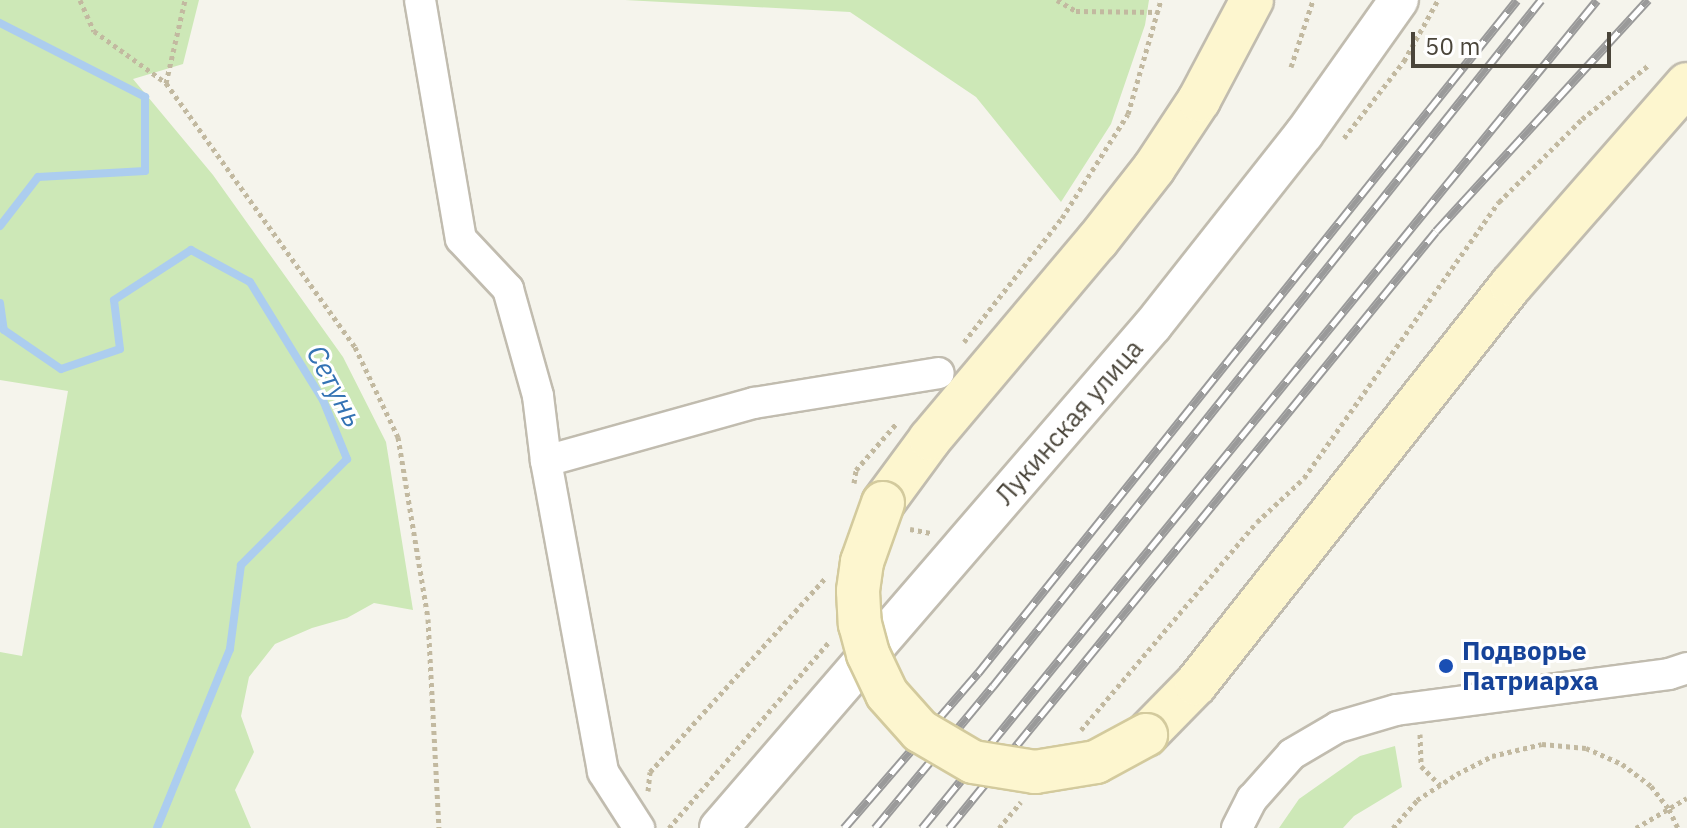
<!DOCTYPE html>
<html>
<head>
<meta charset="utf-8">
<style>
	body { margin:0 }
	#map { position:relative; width:1687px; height:828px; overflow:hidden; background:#f5f4ec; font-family:"IBM Plex Sans",sans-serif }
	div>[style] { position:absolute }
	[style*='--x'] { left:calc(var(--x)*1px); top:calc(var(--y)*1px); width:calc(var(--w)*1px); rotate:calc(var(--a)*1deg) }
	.green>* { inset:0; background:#cde8b7 }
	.stream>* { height:8px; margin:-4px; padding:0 4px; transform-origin:4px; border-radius:4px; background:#accdef }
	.path>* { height:5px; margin-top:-2.5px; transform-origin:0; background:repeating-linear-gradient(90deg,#c2b9a0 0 4px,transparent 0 8px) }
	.roads { filter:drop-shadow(2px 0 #c1bcaf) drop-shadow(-2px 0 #c1bcaf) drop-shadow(0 2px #c1bcaf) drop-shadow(0 -2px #c1bcaf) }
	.minor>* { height:30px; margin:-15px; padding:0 15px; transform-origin:15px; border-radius:15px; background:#fff }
	.tertiary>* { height:38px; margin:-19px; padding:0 19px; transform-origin:19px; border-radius:19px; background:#fff }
	.secondary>* { height:42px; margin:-21px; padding:0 21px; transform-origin:21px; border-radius:21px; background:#fdf6cf }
	.rail>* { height:9px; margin-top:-4.5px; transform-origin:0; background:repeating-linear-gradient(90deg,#fff 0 18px,#9a9a9a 0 36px); box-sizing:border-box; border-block:2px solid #9a9a9a }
	.bridges { filter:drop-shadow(2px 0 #d3ca9d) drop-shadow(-2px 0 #d3ca9d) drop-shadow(0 2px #d3ca9d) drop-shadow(0 -2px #d3ca9d) }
	.secondary-bridge>* { height:42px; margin:-21px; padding:0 21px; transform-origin:21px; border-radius:21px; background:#fdf6cf }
	.dots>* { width:22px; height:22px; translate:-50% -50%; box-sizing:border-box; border:4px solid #fff; border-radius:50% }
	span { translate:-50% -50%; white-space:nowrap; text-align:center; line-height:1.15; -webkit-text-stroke:6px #fff; paint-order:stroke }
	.street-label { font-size:26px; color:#4a453a }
	.transit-label { font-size:26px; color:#164399; font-weight:700 }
	.left { translate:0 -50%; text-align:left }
	.water-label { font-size:28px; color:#3473b4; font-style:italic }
	.scale { position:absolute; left:1411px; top:32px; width:200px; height:36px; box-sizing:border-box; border:4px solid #4a453a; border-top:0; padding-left:10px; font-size:24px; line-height:28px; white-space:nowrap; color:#4a453a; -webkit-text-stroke:6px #fff; paint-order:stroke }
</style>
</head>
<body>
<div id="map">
	<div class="green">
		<div style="clip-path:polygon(0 0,199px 0,183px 64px,133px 79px,213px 175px,343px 357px,386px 442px,413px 610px,374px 603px,347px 618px,312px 628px,275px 644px,249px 677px,241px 716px,254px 752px,235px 790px,251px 828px,0 828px,0 652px,22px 656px,68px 391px,0 380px)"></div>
		<div style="clip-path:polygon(625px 0,1149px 0,1145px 25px,1111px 124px,1061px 202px,976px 97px,850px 12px)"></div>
		<div style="clip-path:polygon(1395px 746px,1402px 787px,1354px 816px,1343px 828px,1279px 828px,1299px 799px,1360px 756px)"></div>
	</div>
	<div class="stream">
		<div style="--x:0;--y:23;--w:163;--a:27"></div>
		<div style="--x:145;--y:97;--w:74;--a:90"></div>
		<div style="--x:145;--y:171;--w:107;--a:176.8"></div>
		<div style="--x:38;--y:177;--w:62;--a:127.8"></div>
		<div style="--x:0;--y:303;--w:27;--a:82"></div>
		<div style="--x:4;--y:330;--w:69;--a:34.4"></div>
		<div style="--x:61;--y:369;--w:62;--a:-18.7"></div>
		<div style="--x:120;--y:349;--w:49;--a:-97"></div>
		<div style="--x:114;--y:300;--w:92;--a:-33"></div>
		<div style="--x:191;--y:250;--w:67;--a:28.5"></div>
		<div style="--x:250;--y:282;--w:139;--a:58.3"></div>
		<div style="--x:323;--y:400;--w:64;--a:67.9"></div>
		<div style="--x:347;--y:459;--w:150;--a:135"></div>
		<div style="--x:241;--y:565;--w:85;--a:97.5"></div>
		<div style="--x:230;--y:649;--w:193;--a:112.2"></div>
	</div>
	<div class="path">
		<div style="--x:80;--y:0;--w:34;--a:66"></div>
		<div style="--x:94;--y:31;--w:89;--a:35.8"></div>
		<div style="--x:166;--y:83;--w:325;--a:54.4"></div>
		<div style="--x:355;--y:347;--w:100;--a:64.5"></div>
		<div style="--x:398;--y:437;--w:184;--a:80.6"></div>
		<div style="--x:428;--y:619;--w:209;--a:87"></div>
		<div style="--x:1057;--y:0;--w:22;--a:30"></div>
		<div style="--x:1076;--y:11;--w:83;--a:0.7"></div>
		<div style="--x:1291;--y:67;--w:71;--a:-71.8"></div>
		<div style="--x:166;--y:83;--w:85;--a:-77.1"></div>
		<div style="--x:1344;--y:138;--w:98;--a:-52.1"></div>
		<div style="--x:1404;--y:61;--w:70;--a:-60.9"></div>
		<div style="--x:964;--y:342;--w:158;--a:-51.7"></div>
		<div style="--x:1062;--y:218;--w:123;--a:-57.6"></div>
		<div style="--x:1128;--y:114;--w:119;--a:-73.9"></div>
		<div style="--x:854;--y:483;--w:13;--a:-81"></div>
		<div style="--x:856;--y:470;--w:61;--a:-49"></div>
		<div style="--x:910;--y:529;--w:21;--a:11"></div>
		<div style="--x:1081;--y:730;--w:272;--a:-49.8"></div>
		<div style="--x:1257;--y:522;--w:64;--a:-43.1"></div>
		<div style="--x:1304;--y:478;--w:338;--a:-54.8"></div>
		<div style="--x:1499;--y:202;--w:117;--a:-45"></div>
		<div style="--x:1582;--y:119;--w:87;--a:-39"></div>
		<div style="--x:1420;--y:734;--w:32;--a:88"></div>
		<div style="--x:1421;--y:766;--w:27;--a:45"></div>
		<div style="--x:648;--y:791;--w:19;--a:-84"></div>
		<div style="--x:650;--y:772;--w:263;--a:-47.9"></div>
		<div style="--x:669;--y:828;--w:247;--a:-49.3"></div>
		<div style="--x:999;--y:828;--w:34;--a:-50"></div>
		<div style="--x:1393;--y:828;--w:37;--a:-49"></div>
		<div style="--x:1417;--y:800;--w:48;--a:-33"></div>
		<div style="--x:1457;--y:774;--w:39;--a:-27"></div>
		<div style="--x:1492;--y:756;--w:51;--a:-13.5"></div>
		<div style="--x:1542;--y:744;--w:44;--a:5.2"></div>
		<div style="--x:1586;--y:748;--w:39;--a:24"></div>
		<div style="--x:1622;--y:764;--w:36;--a:37"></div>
		<div style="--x:1651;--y:786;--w:29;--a:52"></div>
		<div style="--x:1669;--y:809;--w:21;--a:65"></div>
		<div style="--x:1636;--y:828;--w:59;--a:-30.5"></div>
	</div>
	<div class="roads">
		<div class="minor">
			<div style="--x:420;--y:0;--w:242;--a:80.3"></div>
			<div style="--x:461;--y:239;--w:69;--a:46.8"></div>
			<div style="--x:508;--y:289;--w:111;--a:74.3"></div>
			<div style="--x:538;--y:396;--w:65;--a:83"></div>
			<div style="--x:546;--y:461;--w:316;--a:79.6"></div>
			<div style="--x:603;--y:772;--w:67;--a:57.3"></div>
			<div style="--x:546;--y:461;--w:216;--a:-15.6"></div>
			<div style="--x:754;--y:403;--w:187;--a:-9.2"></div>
			<div style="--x:1237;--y:828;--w:33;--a:-63"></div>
			<div style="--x:1252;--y:799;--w:60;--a:-48.4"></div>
			<div style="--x:1292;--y:754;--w:53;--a:-30.4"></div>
			<div style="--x:1338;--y:727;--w:60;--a:-16.3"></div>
			<div style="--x:1396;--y:710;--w:275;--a:-7.5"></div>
			<div style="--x:1669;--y:674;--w:19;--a:-18"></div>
		</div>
		<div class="tertiary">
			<div style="--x:719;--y:828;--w:664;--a:-49.21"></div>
			<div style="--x:1153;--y:325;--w:243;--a:-51.7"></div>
			<div style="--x:1304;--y:134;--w:164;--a:-54.7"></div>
		</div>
		<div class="secondary">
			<div style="--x:883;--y:503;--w:79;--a:-53.7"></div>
			<div style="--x:930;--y:439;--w:259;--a:-49.9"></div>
			<div style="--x:1097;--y:241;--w:93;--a:-52"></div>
			<div style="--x:1154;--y:168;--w:82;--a:-56.5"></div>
			<div style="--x:1199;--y:100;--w:113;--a:-62.1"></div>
			<div style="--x:1146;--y:735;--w:71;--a:-45.6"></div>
			<div style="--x:1196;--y:684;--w:508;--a:-51.71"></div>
			<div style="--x:1511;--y:285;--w:267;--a:-48.8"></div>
		</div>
	</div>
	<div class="rail">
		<div style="--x:844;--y:828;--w:205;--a:-49.2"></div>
		<div style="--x:978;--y:673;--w:862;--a:-51.31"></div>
		<div style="--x:875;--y:828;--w:185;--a:-50.3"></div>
		<div style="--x:993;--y:686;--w:878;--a:-51.38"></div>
		<div style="--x:922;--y:828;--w:1068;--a:-50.81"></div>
		<div style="--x:949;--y:828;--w:770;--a:-50.79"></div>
		<div style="--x:1436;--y:231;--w:314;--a:-47.5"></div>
	</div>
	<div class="bridges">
		<div class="secondary-bridge">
			<div style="--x:883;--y:503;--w:63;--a:109.6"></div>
			<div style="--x:862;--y:562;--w:29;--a:98"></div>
			<div style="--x:858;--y:591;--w:33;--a:87"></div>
			<div style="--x:860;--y:624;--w:31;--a:75"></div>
			<div style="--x:868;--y:654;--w:44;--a:64.6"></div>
			<div style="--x:887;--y:694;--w:50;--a:48.3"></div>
			<div style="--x:920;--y:731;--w:61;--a:30.3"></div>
			<div style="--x:973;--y:762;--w:63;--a:9.2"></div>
			<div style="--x:1035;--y:772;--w:62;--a:-9.3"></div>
			<div style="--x:1096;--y:762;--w:57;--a:-28.4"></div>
		</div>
	</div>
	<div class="dots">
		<div style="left:1446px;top:666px;background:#1a4fb4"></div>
	</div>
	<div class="street-label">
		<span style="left:1069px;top:422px;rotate:-49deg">Лукинская улица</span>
	</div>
	<div class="transit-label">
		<span class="left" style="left:1462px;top:666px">Подворье<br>Патриарха</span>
	</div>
	<div class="water-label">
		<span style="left:335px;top:386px;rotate:62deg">Сетунь</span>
	</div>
	<div class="scale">50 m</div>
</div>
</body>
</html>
